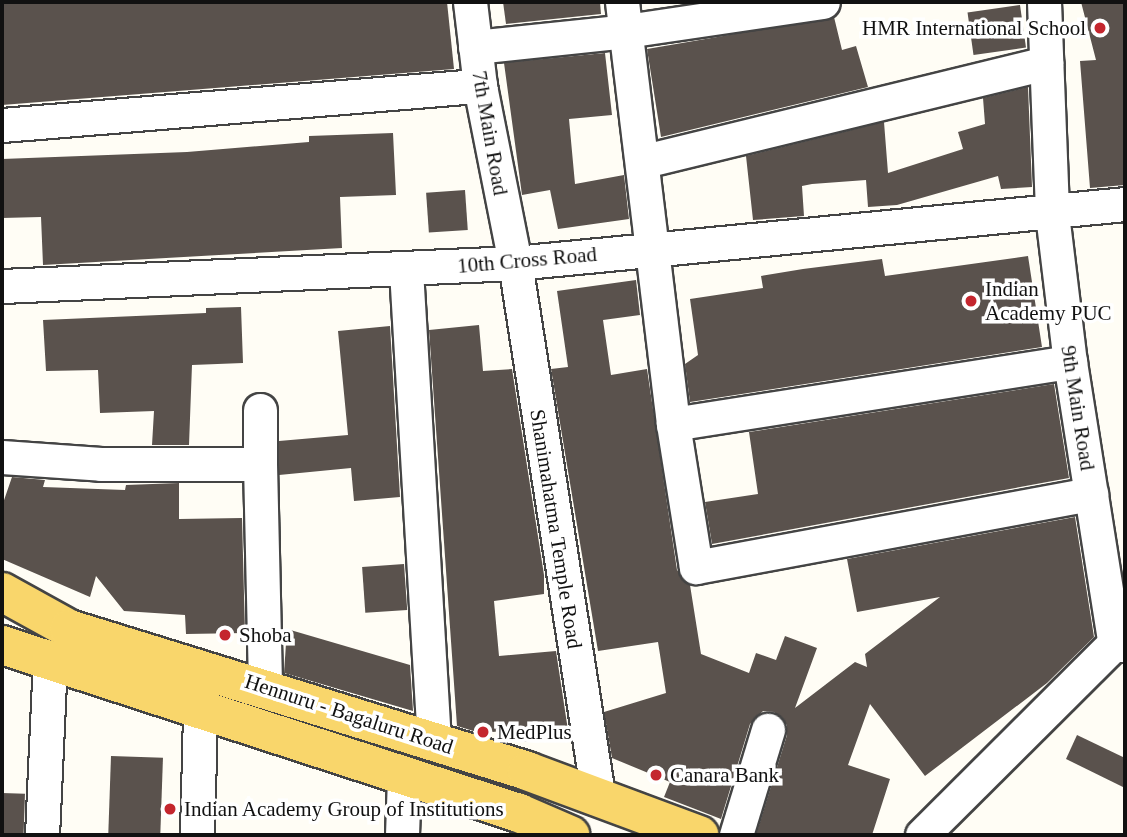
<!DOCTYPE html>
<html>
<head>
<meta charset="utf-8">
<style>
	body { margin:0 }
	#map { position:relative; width:1127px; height:837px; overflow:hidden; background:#fffdf5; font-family:Georgia,serif }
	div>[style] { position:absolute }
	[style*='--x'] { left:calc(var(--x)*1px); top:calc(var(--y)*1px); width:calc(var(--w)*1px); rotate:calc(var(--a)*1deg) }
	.building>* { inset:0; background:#5a524d; transform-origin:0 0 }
	.roads { filter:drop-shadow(2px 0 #444) drop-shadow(-2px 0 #444) drop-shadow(0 2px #444) drop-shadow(0 -2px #444) }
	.minor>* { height:33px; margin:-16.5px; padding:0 16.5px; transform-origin:16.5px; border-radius:16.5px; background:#fff }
	.major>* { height:38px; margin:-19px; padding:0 19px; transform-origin:19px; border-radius:19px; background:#f9d66b }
	.dots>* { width:19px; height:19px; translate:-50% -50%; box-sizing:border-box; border:4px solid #fff; border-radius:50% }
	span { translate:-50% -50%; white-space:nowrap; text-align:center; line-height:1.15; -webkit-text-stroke:7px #fff; paint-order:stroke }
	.poi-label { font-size:21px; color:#111 }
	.right { translate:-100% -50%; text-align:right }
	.left { translate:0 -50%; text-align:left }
	.street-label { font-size:21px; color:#111 }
	.frame { position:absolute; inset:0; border:4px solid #111; pointer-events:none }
</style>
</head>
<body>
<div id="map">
	<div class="building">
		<div style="clip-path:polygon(2px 2px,447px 2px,454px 69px,2px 105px)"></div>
		<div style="clip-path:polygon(503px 2px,600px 2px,601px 14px,506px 24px)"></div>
		<div style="clip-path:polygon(1081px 2px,1125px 2px,1125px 185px,1090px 188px,1080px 61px,1096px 60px)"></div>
		<div style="left:1020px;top:5px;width:43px;height:53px;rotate:82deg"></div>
		<div style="clip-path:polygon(834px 17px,842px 50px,856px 46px,868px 87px,661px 137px,647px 49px)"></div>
		<div style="clip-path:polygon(605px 53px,612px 115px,569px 119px,575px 184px,624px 175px,629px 219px,558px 229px,550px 190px,522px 195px,504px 63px)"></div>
		<div style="clip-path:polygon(1028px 87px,1032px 187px,1001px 189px,998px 176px,897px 205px,868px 207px,866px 180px,812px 184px,802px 186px,804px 216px,753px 220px,746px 156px,884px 122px,888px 173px,963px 149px,958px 132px,985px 124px,983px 98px)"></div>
		<div style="clip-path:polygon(393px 133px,396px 195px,340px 197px,342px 248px,43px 265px,41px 217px,2px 218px,2px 159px,187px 152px,309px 142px,309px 136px)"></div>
		<div style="left:465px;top:190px;width:40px;height:39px;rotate:86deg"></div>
		<div style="clip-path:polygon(1028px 256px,1042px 347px,690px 402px,685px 364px,698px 355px,690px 299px,763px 288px,761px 276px,803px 269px,882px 259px,885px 276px)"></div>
		<div style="clip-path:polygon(636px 280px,640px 315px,603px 320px,611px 375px,647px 369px,677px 570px,690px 585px,701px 654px,749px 673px,756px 653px,776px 660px,785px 636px,817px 648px,795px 708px,855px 662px,867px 667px,865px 654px,940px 597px,857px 612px,847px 559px,1075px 517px,1094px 637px,1047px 683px,925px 776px,870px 704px,848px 765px,890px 779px,872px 835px,756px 835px,787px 735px,787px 725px,774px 712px,763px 711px,750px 724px,721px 819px,664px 797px,670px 782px,612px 758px,604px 712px,666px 693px,658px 642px,598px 651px,551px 369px,568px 367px,557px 291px)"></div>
		<div style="clip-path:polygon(241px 307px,243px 363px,192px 365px,189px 445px,152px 445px,154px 411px,100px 413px,98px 370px,46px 371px,43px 320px,206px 313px,206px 308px)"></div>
		<div style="clip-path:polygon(479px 325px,483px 371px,512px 369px,544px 575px,544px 594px,494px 601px,499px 656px,556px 651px,569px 737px,518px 742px,517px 730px,480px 733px,457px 726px,429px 330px)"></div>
		<div style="clip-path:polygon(390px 326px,400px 497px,354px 501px,351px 468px,279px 475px,279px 441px,348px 435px,338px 331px)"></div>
		<div style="clip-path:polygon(1054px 384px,1069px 478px,712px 544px,705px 502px,758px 494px,749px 432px)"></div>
		<div style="clip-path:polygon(12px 477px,45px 480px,43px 487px,125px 490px,126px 485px,179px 483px,179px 519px,242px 518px,245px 633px,186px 634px,185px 615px,124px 611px,96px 576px,90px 597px,2px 559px,2px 506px)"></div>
		<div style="left:404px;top:564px;width:46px;height:42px;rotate:86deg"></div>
		<div style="clip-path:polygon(287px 629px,410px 665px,413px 711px,284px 673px)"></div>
		<div style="clip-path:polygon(1077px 735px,1125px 758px,1125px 788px,1066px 759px)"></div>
		<div style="left:111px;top:756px;width:52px;height:79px;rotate:2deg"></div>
		<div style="left:2px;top:793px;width:23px;height:42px;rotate:2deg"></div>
	</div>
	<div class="roads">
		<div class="minor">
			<div style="--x:470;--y:2;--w:85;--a:83.2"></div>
			<div style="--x:480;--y:86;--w:180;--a:78.8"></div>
			<div style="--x:515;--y:263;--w:538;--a:81.13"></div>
			<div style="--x:622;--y:2;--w:425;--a:83.1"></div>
			<div style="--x:673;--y:424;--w:145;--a:80.9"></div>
			<div style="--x:696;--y:567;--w:402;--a:-10.5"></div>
			<div style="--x:1044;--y:2;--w:212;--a:87.8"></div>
			<div style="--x:1052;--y:214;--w:149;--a:83.1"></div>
			<div style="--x:1070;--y:362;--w:287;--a:81"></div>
			<div style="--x:1115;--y:645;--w:10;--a:0"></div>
			<div style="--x:475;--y:47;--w:152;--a:-6"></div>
			<div style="--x:626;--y:31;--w:199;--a:-8.4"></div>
			<div style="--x:2;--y:125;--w:480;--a:-4.7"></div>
			<div style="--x:644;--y:161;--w:414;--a:-13.7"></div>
			<div style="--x:406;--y:270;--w:472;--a:86.6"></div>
			<div style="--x:2;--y:286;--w:514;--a:-2.57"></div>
			<div style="--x:515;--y:263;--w:613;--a:-5.52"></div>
			<div style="--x:673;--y:424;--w:402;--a:-8.9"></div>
			<div style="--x:2;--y:457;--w:99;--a:4"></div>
			<div style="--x:101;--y:464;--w:159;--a:0"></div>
			<div style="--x:260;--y:464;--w:223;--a:88.7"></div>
			<div style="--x:260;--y:464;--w:54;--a:-90"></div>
			<div style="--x:42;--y:835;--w:173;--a:-87.4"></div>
			<div style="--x:197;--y:835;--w:124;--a:-88.6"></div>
			<div style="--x:402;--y:835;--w:57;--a:-88"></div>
			<div style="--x:736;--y:835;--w:110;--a:-73.1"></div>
			<div style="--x:922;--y:835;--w:286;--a:-44.9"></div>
		</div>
		<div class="major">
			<div style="--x:2;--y:592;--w:77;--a:28.9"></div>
			<div style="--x:69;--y:629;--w:480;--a:17.2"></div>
			<div style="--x:527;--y:771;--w:184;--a:20.4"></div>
			<div style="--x:2;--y:645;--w:544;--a:18"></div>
			<div style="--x:519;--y:813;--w:56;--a:23.3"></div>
		</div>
	</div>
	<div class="dots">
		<div style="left:1100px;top:28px;background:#c4262e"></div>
		<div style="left:971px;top:301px;background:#c4262e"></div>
		<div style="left:225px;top:635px;background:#c4262e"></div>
		<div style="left:483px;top:732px;background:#c4262e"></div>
		<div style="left:656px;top:775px;background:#c4262e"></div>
		<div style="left:170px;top:809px;background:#c4262e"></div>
	</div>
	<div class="poi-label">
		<span class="right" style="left:1086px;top:28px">HMR International School</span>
		<span class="left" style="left:985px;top:301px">Indian<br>Academy PUC</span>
		<span class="left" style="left:239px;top:635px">Shoba</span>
		<span class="left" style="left:497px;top:732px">MedPlus</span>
		<span class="left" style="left:670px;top:775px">Canara Bank</span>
		<span class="left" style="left:184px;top:809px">Indian Academy Group of Institutions</span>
	</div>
	<div class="street-label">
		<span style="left:490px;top:133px;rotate:80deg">7th Main Road</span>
		<span style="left:527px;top:260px;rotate:-5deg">10th Cross Road</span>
		<span style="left:1078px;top:408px;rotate:81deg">9th Main Road</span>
		<span style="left:556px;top:529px;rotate:81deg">Shanimahatma Temple Road</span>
		<span style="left:349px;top:714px;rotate:18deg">Hennuru - Bagaluru Road</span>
	</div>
	<div class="frame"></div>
</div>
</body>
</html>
